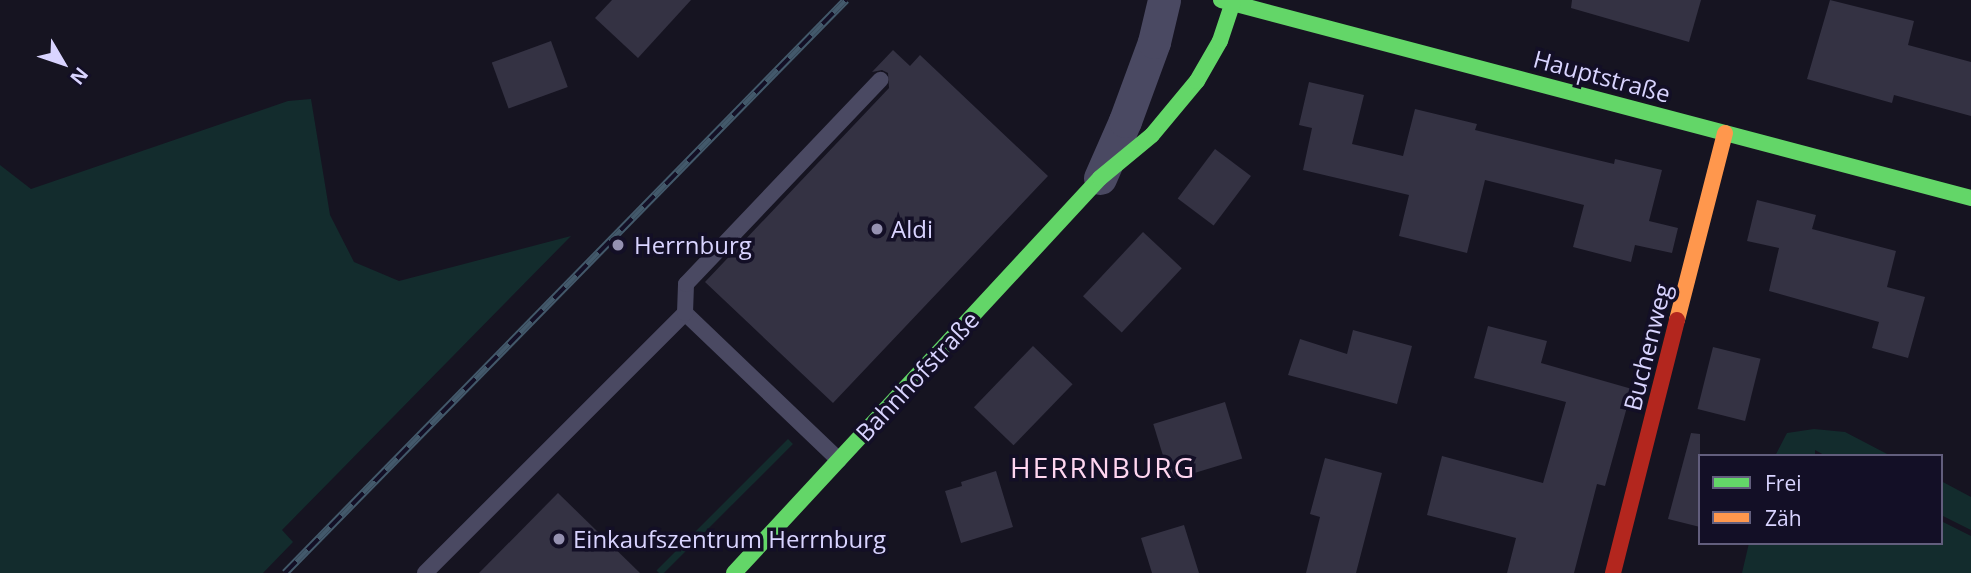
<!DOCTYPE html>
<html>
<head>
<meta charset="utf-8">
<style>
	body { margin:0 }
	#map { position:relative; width:1971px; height:573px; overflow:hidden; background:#161421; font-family:"Open Sans",sans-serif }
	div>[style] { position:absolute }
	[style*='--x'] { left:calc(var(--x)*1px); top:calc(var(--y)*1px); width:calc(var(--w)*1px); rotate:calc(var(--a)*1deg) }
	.green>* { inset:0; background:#132c2d; transform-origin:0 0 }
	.building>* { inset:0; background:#343243; transform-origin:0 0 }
	.lane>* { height:16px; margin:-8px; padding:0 8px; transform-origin:8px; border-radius:8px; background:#4a4962 }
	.street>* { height:33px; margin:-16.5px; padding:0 16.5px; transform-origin:16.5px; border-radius:16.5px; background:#4a4962 }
	.fast>* { height:16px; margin:-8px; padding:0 8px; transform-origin:8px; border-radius:8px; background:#63d668 }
	.slow>* { height:16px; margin:-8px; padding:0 8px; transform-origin:8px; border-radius:8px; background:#ff974d }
	.jam>* { height:16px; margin:-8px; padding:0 8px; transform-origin:8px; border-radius:8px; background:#b3261e }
	.rail>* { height:8px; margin-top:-4px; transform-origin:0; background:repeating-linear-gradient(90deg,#130f26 0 16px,#43596b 0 32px); box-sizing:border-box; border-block:2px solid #43596b }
	.dots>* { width:19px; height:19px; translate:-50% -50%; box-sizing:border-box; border:4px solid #130f26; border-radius:50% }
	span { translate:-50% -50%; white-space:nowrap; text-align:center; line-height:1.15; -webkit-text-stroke:7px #130f26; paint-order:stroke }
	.street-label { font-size:24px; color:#d9d4ff }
	.poi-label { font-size:24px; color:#d9d4ff }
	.left { translate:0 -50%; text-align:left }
	.quarter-label { font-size:28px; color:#ffd6f0; letter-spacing:2px }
	.legend { position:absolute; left:1698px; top:454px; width:245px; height:91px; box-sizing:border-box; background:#130f26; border:2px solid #625e7d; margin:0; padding:9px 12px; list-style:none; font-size:21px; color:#d9d4ff }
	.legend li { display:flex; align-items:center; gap:14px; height:35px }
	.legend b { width:35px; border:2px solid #625e7d }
	.north { position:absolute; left:28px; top:28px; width:70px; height:70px; -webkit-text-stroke:5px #130f26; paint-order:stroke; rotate:129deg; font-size:19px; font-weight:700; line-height:28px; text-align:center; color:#d9d4ff }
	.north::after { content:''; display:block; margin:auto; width:24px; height:32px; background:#d9d4ff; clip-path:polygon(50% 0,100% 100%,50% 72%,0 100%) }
</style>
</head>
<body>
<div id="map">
	<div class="green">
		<div style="clip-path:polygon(311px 99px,330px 215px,354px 262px,399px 281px,571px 236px,282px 530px,293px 542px,263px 573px,0 573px,0 165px,31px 189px,288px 101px)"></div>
		<div style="clip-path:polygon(1814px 429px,1845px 432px,1891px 456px,1826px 456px,1815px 450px,1815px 456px,1775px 456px,1787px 433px)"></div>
		<div style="left:788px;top:439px;width:7px;height:186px;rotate:45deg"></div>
		<div style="clip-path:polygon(1941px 481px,1971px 497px,1971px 530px,1941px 515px)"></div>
		<div style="clip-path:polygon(1941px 521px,1971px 536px,1971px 573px,1742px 573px,1749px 543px,1941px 543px)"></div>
	</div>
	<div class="building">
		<div style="clip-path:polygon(612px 0,691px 0,638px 58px,595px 18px)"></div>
		<div style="clip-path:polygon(1572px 0,1701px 0,1689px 42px,1571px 8px)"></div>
		<div style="clip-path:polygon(1830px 0,1914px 21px,1908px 45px,1971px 62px,1971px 116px,1894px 95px,1892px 103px,1807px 79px)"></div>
		<div style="left:551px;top:41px;width:49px;height:63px;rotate:70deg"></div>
		<div style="clip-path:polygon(893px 50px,910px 66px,920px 55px,1048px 176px,833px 403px,705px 282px,889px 88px,888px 73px,882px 70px,872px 72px)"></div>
		<div style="clip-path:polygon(1309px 82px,1364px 95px,1352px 144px,1403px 156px,1415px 109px,1477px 124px,1475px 130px,1560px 151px,1614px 164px,1615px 159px,1662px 170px,1649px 221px,1678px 228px,1672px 253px,1635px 245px,1631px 262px,1573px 247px,1584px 205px,1485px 180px,1467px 253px,1399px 236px,1409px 195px,1303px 170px,1312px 128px,1299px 125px)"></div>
		<div style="left:1215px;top:149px;width:45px;height:62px;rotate:37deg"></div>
		<div style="clip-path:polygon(1757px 200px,1816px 215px,1812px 229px,1896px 251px,1887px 287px,1925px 297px,1908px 358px,1872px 348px,1879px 322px,1769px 291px,1779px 248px,1747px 241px)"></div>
		<div style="left:1143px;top:232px;width:53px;height:88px;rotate:43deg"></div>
		<div style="clip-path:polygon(1488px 326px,1547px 341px,1541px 363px,1632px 389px,1605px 486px,1597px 484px,1574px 573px,1507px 573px,1516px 538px,1427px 515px,1442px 456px,1543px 483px,1566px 402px,1474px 378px)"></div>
		<div style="clip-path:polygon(1353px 330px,1412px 346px,1397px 404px,1288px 375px,1300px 339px,1347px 354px)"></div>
		<div style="left:1033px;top:346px;width:55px;height:85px;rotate:44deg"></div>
		<div style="left:1713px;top:347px;width:49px;height:64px;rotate:14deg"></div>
		<div style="left:1225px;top:402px;width:59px;height:75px;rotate:73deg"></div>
		<div style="clip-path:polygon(1691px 433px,1700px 434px,1700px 527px,1668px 519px)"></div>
		<div style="clip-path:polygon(1325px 458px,1382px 473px,1356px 573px,1306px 573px,1320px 517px,1310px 514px)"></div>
		<div style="clip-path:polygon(996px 471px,1013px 527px,961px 543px,945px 491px,962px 486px,961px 482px)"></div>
		<div style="clip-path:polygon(558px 493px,640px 573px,479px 573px)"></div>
		<div style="clip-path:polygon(1184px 525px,1199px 573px,1152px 573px,1141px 538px)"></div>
	</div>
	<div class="lane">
		<div style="--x:685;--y:313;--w:213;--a:43.7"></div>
		<div style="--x:425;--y:573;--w:368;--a:-45"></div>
		<div style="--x:685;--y:313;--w:29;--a:-88"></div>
		<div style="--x:686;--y:284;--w:282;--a:-46.4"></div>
	</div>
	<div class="street">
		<div style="--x:1100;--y:178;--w:62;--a:-66.3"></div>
		<div style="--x:1125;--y:121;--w:84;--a:-69.8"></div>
		<div style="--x:1154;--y:42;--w:43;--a:-76.6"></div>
	</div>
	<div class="fast">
		<div style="--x:1221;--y:0;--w:776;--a:14.79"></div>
		<div style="--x:734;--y:573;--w:538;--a:-47.18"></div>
		<div style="--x:1100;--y:178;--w:67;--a:-39.6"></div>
		<div style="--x:1152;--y:135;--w:70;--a:-50.2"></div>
		<div style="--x:1197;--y:81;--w:46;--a:-60.1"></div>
		<div style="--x:1220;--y:41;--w:41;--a:-71.6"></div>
	</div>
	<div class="slow">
		<div style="--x:1677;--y:320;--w:193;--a:-75.6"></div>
	</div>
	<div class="jam">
		<div style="--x:1613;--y:573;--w:261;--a:-75.8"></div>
	</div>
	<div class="rail">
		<div style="--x:285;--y:573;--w:802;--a:-45.61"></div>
	</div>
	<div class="dots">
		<div style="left:877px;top:229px;background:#9591b1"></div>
		<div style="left:618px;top:245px;background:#9591b1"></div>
		<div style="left:559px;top:539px;background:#9591b1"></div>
	</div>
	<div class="street-label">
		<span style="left:1602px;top:76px;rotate:15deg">Hauptstraße</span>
		<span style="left:1647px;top:347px;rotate:-76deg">Buchenweg</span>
		<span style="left:917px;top:376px;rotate:-47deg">Bahnhofstraße</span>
	</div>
	<div class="poi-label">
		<span class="left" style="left:891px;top:229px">Aldi</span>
		<span class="left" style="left:634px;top:245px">Herrnburg</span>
		<span class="left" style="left:573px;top:539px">Einkaufszentrum Herrnburg</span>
	</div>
	<div class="quarter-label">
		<span style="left:1103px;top:467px">HERRNBURG</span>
	</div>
	<ul class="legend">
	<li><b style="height:9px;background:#63d668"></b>Frei</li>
	<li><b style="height:9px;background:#ff974d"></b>Zäh</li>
	</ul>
	<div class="north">N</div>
</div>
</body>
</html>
